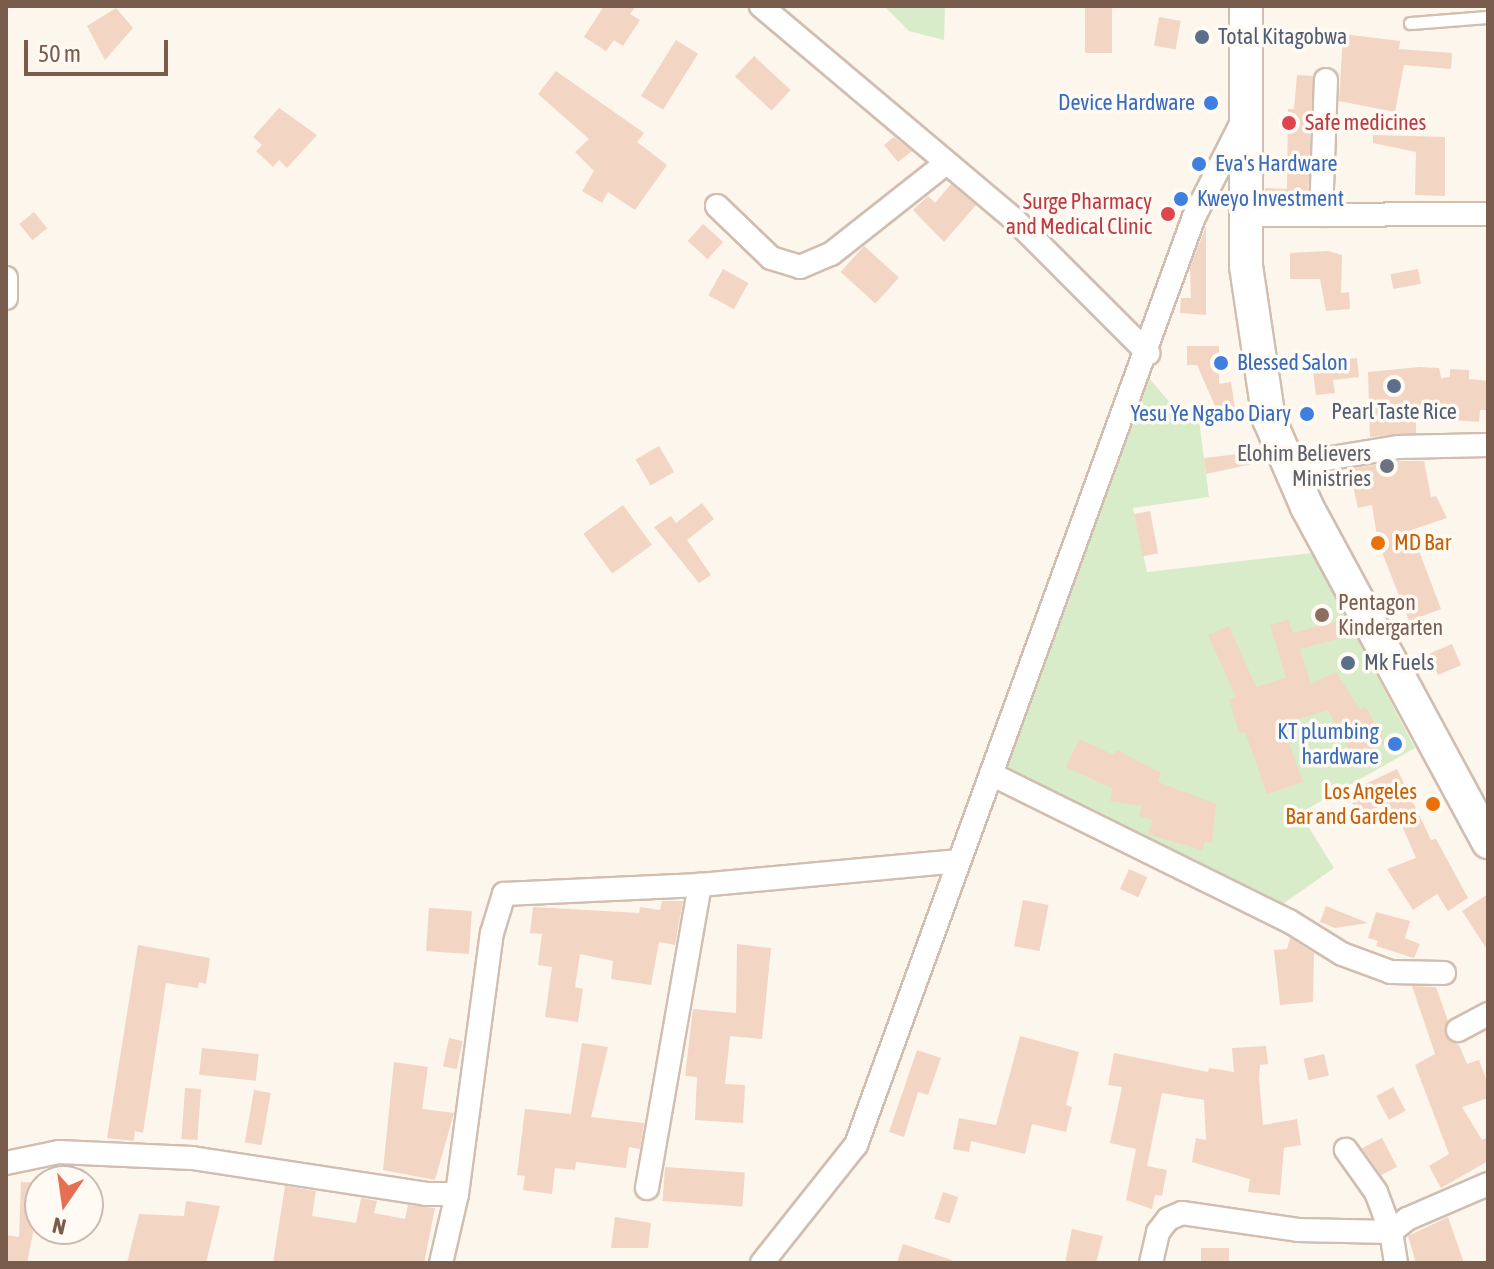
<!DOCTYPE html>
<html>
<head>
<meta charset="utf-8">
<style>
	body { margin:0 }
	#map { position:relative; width:1494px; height:1269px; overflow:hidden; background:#fdf6ec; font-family:"Asap Condensed",sans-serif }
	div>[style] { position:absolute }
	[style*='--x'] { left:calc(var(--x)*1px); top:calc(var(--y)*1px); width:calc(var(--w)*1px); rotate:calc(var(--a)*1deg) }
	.green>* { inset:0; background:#d8ecc9 }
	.building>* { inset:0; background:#f3d5c3; transform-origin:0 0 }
	.roads { filter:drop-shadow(2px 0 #d1beb0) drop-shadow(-2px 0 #d1beb0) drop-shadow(0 2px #d1beb0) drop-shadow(0 -2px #d1beb0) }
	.lane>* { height:11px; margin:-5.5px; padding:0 5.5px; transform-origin:5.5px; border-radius:5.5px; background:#fff }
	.street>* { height:22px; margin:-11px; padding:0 11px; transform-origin:11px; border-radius:11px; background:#fff }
	.secondary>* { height:32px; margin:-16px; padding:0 16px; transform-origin:16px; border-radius:16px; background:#fff }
	.dots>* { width:22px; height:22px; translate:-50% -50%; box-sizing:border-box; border:4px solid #fffaf3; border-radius:50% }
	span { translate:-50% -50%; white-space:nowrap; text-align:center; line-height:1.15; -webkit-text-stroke:7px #fffaf3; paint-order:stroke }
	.service-label { font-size:22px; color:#4e5e75 }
	.left { translate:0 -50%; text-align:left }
	.shop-label { font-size:22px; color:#366cbe }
	.right { translate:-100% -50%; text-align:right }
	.health-label { font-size:22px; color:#be3a42 }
	.worship-label { font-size:22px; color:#5b616d }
	.food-label { font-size:22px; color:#c56008 }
	.education-label { font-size:22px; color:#785e54 }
	.frame { position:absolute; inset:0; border:8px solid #7a5c4d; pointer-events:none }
	.north { position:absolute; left:24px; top:1165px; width:80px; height:80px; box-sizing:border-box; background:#fffaf3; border:2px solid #cabbb1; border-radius:50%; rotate:193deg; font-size:22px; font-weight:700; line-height:32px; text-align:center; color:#7a5c4d }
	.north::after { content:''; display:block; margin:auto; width:28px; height:36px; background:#e76f51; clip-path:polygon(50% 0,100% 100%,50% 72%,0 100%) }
	.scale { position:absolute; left:24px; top:40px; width:144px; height:36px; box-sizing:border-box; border:4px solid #7a5c4d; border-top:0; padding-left:10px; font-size:24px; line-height:28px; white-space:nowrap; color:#7a5c4d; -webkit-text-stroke:6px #fffaf3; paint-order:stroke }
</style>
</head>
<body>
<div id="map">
	<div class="green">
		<div style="clip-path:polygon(884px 6px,945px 6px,944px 40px,909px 31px)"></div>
		<div style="clip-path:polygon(1137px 364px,1177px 411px,1199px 420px,1209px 497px,1133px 508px,1147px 572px,1312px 553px,1415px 748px,1300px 813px,1334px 868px,1273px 911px,989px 767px)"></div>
	</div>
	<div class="building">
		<div style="clip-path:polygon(604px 6px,636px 6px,630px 14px,640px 20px,623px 46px,614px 40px,606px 51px,584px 37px)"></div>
		<div style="left:1085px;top:6px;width:27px;height:47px"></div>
		<div style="clip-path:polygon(116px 8px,133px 28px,105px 60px,87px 26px)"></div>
		<div style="left:1159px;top:17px;width:22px;height:29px;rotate:10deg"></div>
		<div style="clip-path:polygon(1343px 34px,1400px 41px,1399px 49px,1452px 53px,1451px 69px,1404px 65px,1395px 112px,1339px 101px)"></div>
		<div style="left:676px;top:40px;width:26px;height:66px;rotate:32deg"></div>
		<div style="left:754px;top:56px;width:50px;height:28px;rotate:43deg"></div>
		<div style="clip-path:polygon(556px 71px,644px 133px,637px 142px,667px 165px,635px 210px,608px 192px,602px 203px,582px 191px,594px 171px,575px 152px,589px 139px,538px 94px)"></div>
		<div style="clip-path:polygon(1297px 75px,1313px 76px,1308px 201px,1265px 201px,1265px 188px,1287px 189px,1288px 109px,1294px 109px)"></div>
		<div style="clip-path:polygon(279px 108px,317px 135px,287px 168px,279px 160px,273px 167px,256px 151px,262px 145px,253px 137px)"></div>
		<div style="clip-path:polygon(1373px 135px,1445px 137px,1445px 196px,1415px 195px,1416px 152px,1373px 143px)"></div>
		<div style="clip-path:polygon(894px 137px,912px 151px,898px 162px,884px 145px)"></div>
		<div style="clip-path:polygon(951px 184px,976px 205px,944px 242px,913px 210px,928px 196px,935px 203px)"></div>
		<div style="left:34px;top:212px;width:21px;height:19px;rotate:51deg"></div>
		<div style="left:703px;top:224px;width:27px;height:23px;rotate:42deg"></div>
		<div style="clip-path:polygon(1206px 226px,1206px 315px,1180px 313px,1181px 298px,1191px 298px,1190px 268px)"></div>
		<div style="left:864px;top:246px;width:47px;height:35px;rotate:42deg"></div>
		<div style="clip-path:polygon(1328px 251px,1342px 255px,1341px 293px,1349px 292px,1350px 309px,1326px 311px,1320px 279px,1290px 279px,1290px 253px)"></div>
		<div style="left:723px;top:269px;width:29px;height:30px;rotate:29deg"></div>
		<div style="left:1418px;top:269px;width:15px;height:28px;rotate:79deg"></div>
		<div style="clip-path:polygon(1187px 346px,1219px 346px,1219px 384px,1231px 382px,1235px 409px,1218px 413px,1197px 365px,1187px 365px)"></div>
		<div style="clip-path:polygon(1357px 358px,1359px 377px,1333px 380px,1335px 393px,1316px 395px,1312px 363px)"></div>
		<div style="clip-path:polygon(1420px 367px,1439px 368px,1441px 378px,1450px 377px,1450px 369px,1469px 370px,1469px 379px,1488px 381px,1486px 410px,1480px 410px,1479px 422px,1416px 417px,1416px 433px,1370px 437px,1368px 372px)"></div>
		<div style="left:659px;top:446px;width:30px;height:27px;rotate:60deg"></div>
		<div style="clip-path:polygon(1255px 452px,1257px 463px,1206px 474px,1204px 458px)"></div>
		<div style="clip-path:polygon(1399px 461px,1424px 461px,1431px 497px,1436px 496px,1447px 518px,1411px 530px,1441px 609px,1409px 621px,1378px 542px,1372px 505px,1358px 508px,1349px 469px)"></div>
		<div style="clip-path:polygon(702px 503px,714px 519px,687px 540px,711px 575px,699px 583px,654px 527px,671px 516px,676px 523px)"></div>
		<div style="left:623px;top:505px;width:49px;height:49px;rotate:54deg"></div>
		<div style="left:1150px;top:511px;width:43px;height:16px;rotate:79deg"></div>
		<div style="clip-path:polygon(1288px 620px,1293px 633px,1343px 620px,1348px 636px,1300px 649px,1311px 684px,1336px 672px,1360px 710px,1366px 707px,1385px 743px,1354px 759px,1328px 710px,1282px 724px,1303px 782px,1267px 794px,1245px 732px,1239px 733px,1229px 699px,1236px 697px,1208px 635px,1229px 626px,1256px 687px,1286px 678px,1270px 625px)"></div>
		<div style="left:1452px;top:644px;width:23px;height:25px;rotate:67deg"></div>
		<div style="clip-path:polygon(1079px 739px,1114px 755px,1117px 750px,1161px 773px,1158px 782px,1216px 804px,1212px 843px,1205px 841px,1202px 850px,1148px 834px,1153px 820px,1139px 816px,1142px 806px,1110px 801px,1112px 788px,1066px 767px)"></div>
		<div style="clip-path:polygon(1397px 769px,1431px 840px,1436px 839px,1468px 898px,1448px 911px,1437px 894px,1413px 910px,1387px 869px,1416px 858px,1397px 814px,1390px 817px,1384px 805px,1357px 815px,1348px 792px)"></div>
		<div style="left:1129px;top:869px;width:20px;height:22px;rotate:24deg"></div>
		<div style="clip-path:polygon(1488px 894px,1488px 951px,1462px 911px)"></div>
		<div style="left:1023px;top:900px;width:26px;height:47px;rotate:11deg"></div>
		<div style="clip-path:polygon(662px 901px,683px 901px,675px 945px,659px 942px,651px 985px,611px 979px,613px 961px,580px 954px,575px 987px,583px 989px,578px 1022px,545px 1017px,552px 967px,538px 965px,542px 934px,530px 933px,533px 907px,639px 913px,640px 907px,660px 910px)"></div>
		<div style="clip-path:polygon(1326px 906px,1368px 923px,1335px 928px,1320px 922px)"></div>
		<div style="left:429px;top:908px;width:43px;height:43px;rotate:4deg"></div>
		<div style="clip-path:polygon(1376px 912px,1410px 921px,1405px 938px,1420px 944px,1414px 958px,1376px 946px,1378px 941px,1368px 938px)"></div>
		<div style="clip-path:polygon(1290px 938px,1314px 953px,1313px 1002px,1280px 1005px,1274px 950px,1287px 949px)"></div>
		<div style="clip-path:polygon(737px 944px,771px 948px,762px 1039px,730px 1036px,725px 1084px,745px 1085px,743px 1123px,695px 1120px,697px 1077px,685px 1076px,693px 1009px,736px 1013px)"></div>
		<div style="clip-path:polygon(138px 945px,210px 958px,206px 984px,199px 982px,198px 988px,166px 983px,143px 1133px,135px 1131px,134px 1141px,107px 1138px)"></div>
		<div style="clip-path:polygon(1412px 986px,1436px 987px,1448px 1021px,1446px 1037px,1459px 1045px,1467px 1064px,1479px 1060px,1486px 1079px,1488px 1098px,1462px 1107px,1482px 1140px,1488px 1137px,1488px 1161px,1441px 1188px,1429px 1166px,1449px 1154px,1415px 1065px,1435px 1054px)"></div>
		<div style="clip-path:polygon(1020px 1036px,1079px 1052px,1066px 1105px,1072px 1107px,1066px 1132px,1032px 1124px,1025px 1154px,971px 1141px,969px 1152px,953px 1149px,959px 1118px,996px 1125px)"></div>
		<div style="left:449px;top:1038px;width:14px;height:29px;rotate:12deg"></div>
		<div style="clip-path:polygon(582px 1043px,608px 1047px,591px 1117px,644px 1123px,640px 1149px,629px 1147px,626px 1168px,576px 1162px,575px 1170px,555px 1168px,552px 1194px,523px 1190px,525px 1176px,517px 1175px,525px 1109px,571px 1114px)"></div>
		<div style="clip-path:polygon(1266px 1046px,1268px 1064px,1260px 1065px,1259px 1078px,1263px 1125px,1297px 1119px,1301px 1145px,1284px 1148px,1280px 1195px,1248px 1192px,1250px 1179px,1192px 1162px,1196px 1138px,1206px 1140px,1204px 1100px,1162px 1093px,1147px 1166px,1167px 1170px,1162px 1196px,1155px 1195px,1152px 1209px,1126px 1200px,1136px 1149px,1110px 1143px,1122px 1087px,1108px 1085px,1114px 1053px,1208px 1072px,1209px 1068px,1234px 1072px,1232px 1048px)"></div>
		<div style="left:202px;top:1048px;width:57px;height:27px;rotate:6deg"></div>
		<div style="clip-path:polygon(917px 1050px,941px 1058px,928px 1095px,918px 1092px,904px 1137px,889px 1132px)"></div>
		<div style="left:1324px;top:1054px;width:22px;height:21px;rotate:77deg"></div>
		<div style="clip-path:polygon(394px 1062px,428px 1067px,422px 1109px,454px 1113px,435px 1180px,383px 1170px)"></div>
		<div style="left:1393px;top:1087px;width:27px;height:19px;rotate:62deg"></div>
		<div style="left:185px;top:1088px;width:16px;height:51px;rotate:4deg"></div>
		<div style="left:254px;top:1090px;width:17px;height:53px;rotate:10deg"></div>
		<div style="clip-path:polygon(1382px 1138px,1397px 1167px,1381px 1175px,1362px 1148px)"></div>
		<div style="left:665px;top:1167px;width:80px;height:34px;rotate:4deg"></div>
		<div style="clip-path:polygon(21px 1182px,40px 1183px,40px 1229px,34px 1228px,27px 1263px,6px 1263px,6px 1235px,19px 1237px)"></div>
		<div style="clip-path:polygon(285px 1186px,316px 1191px,312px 1216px,356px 1223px,361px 1198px,377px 1201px,374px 1213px,405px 1219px,408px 1205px,435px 1208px,424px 1263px,273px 1263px)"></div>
		<div style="left:943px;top:1192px;width:16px;height:28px;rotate:18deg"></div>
		<div style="clip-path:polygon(186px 1201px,220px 1206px,206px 1263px,127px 1263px,139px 1214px,184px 1216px)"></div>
		<div style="clip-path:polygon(615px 1217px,651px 1223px,648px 1248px,611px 1248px)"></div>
		<div style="clip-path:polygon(1448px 1217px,1464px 1263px,1416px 1263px,1408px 1236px)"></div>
		<div style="clip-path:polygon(1072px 1229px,1103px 1236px,1096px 1263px,1065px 1263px)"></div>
		<div style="clip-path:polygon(903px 1244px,952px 1260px,952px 1263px,897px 1263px)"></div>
		<div style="left:1201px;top:1248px;width:28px;height:15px"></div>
	</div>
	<div class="roads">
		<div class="lane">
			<div style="--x:1410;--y:23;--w:78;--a:-4.4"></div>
		</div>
		<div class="street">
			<div style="--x:761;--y:6;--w:331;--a:40.1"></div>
			<div style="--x:1014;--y:219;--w:190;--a:45"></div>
			<div style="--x:717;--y:206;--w:75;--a:43.9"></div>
			<div style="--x:771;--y:258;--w:30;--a:17"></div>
			<div style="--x:800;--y:267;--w:34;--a:-23"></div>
			<div style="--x:831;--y:254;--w:145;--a:-38.3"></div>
			<div style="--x:1244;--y:215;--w:244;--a:-0.2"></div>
			<div style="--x:1321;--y:215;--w:135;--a:-87.9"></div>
			<div style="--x:6;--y:278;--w:20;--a:90"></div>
			<div style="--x:1289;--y:465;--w:110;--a:-9.4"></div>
			<div style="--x:1398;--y:447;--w:90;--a:-1.3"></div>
			<div style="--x:991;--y:774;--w:332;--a:26.3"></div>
			<div style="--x:1289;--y:921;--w:62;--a:31.9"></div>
			<div style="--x:1342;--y:954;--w:52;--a:20.2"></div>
			<div style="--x:1391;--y:972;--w:53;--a:1.1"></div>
			<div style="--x:1458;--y:1030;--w:34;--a:-28"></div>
			<div style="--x:6;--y:1163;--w:54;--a:-11.7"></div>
			<div style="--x:59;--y:1152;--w:133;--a:2.6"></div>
			<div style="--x:192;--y:1158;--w:237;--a:8.7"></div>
			<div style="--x:426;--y:1194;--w:31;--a:0"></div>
			<div style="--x:647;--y:1188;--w:308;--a:-80.1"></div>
			<div style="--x:441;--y:1263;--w:71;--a:-76.9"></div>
			<div style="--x:457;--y:1194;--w:263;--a:-82.4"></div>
			<div style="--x:492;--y:933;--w:41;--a:-72.9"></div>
			<div style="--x:504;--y:894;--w:196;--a:-2.6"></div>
			<div style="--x:700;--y:885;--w:260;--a:-5.3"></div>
			<div style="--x:762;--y:1263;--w:151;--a:-51.5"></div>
			<div style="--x:856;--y:1145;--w:988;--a:-69.99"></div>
			<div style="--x:1194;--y:217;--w:111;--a:-63.2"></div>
			<div style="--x:1151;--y:1263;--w:32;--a:-77"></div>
			<div style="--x:1158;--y:1232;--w:16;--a:-52"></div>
			<div style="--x:1168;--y:1219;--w:15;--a:-23"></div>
			<div style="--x:1182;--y:1213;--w:117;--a:8.3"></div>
			<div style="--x:1298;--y:1230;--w:93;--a:1.2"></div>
			<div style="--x:1391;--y:1232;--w:43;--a:-110.6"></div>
			<div style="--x:1376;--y:1192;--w:52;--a:-125.5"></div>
			<div style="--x:1396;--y:1263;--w:31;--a:-99"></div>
			<div style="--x:1391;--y:1232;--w:21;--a:-39"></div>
			<div style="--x:1407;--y:1219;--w:88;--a:-23.4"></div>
		</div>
		<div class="secondary">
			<div style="--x:1246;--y:6;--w:260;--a:90"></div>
			<div style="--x:1246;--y:266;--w:155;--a:81.5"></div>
			<div style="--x:1269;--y:419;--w:96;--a:66.6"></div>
			<div style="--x:1307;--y:507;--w:381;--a:61.6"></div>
		</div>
	</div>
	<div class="dots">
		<div style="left:1202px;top:37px;background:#5c6f8a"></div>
		<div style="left:1211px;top:103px;background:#3f7fe0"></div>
		<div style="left:1289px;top:123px;background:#e0444e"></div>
		<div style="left:1199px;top:164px;background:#3f7fe0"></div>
		<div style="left:1181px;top:199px;background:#3f7fe0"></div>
		<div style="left:1168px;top:214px;background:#e0444e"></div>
		<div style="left:1221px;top:363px;background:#3f7fe0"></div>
		<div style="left:1394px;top:386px;background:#5c6f8a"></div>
		<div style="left:1307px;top:414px;background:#3f7fe0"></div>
		<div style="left:1387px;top:466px;background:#6b7280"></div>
		<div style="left:1378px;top:543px;background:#e8710a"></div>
		<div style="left:1322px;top:615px;background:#8d6e63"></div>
		<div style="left:1348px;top:663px;background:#5c6f8a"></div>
		<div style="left:1395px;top:744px;background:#3f7fe0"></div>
		<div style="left:1433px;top:804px;background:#e8710a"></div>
	</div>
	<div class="service-label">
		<span class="left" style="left:1218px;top:37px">Total Kitagobwa</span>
		<span style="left:1394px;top:412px">Pearl Taste Rice</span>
		<span class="left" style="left:1364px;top:663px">Mk Fuels</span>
	</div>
	<div class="shop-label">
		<span class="right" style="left:1195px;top:103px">Device Hardware</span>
		<span class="left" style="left:1215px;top:164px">Eva's Hardware</span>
		<span class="left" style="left:1197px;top:199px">Kweyo Investment</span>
		<span class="left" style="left:1237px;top:363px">Blessed Salon</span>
		<span class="right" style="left:1291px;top:414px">Yesu Ye Ngabo Diary</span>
		<span class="right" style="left:1379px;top:744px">KT plumbing<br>hardware</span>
	</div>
	<div class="health-label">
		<span class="left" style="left:1305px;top:123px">Safe medicines</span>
		<span class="right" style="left:1152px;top:214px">Surge Pharmacy<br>and Medical Clinic</span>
	</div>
	<div class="worship-label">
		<span class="right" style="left:1371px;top:466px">Elohim Believers<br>Ministries</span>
	</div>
	<div class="food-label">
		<span class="left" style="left:1394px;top:543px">MD Bar</span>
		<span class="right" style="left:1417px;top:804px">Los Angeles<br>Bar and Gardens</span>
	</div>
	<div class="education-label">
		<span class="left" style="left:1338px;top:615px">Pentagon<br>Kindergarten</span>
	</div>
	<div class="frame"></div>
	<div class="north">N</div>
	<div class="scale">50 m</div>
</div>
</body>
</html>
